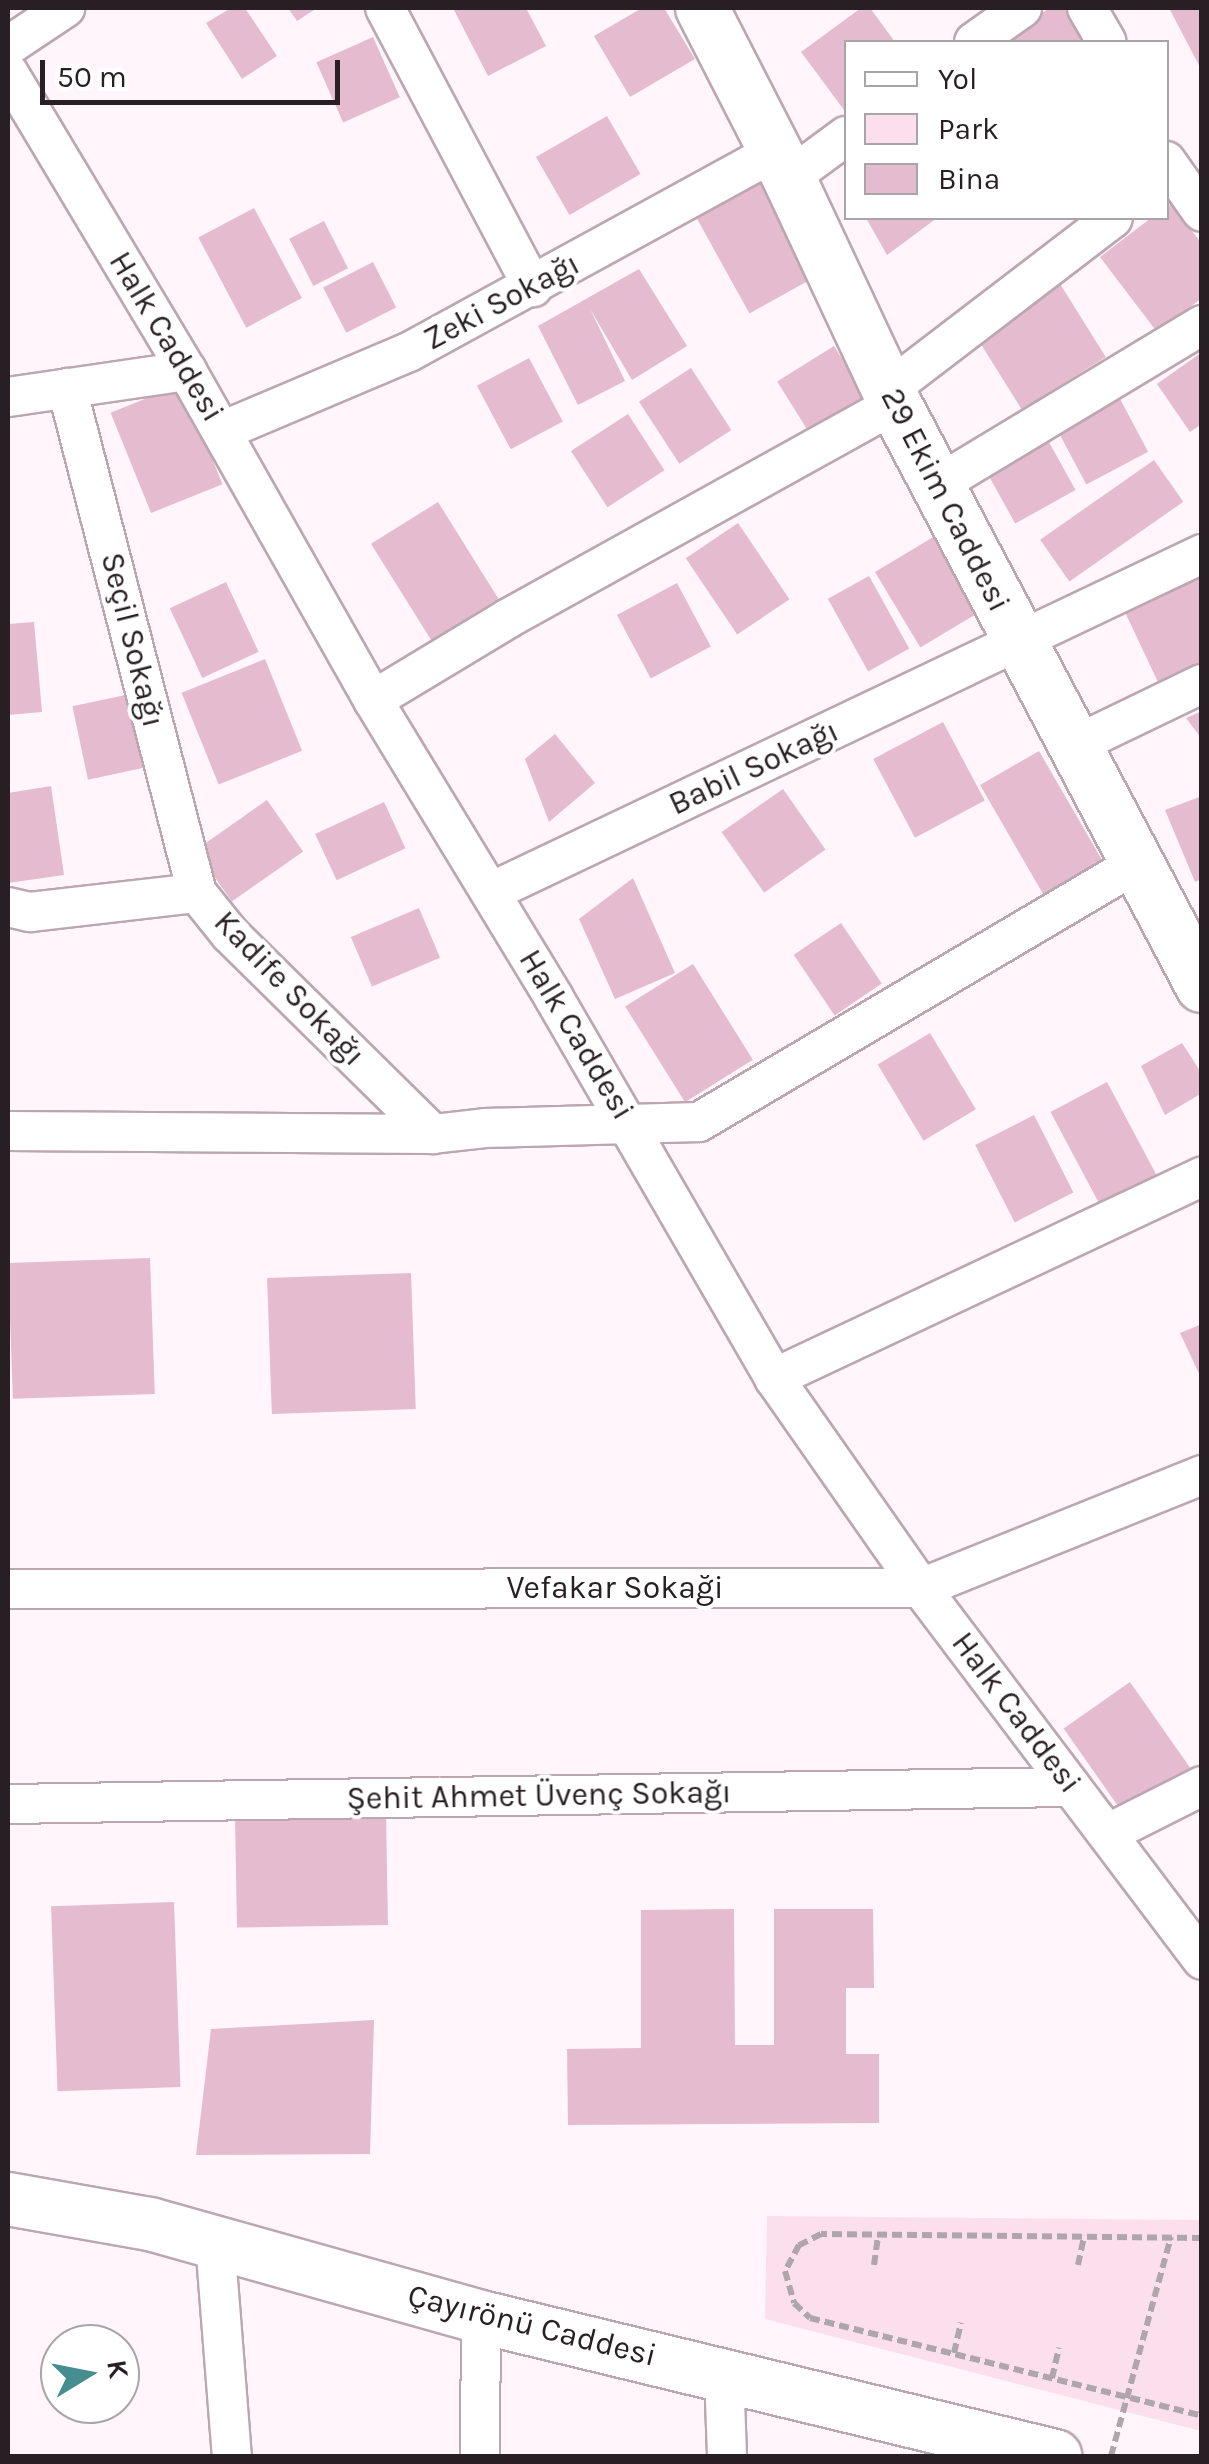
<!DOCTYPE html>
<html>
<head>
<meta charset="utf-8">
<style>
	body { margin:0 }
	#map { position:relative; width:1209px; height:2464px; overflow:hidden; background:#fff5fa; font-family:Karla,sans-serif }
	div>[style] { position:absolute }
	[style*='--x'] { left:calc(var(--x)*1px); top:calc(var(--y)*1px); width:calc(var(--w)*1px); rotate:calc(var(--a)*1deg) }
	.green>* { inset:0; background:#fbdfed }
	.building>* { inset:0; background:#e5bbd0; transform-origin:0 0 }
	.path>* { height:6px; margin-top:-3px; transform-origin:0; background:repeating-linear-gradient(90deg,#afa6ab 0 10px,transparent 0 15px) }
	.roads { filter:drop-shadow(2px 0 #bca7b1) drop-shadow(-2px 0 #bca7b1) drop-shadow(0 2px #bca7b1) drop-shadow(0 -2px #bca7b1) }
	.street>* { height:38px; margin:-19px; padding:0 19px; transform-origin:19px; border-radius:19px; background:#fff }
	.secondary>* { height:52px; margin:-26px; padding:0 26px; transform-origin:26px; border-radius:26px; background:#fff }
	span { translate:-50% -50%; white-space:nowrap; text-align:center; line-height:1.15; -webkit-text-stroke:8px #fff; paint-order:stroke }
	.street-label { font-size:32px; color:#271f23 }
	.frame { position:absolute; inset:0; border:10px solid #271f23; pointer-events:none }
	.legend { position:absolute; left:844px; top:40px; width:325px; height:180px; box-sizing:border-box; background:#fff; border:2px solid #a9a5a7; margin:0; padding:12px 18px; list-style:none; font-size:30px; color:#271f23 }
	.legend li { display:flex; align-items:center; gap:20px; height:50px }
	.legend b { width:50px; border:2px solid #a9a5a7 }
	.north { position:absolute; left:40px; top:2324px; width:100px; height:100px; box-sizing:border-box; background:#fff; border:2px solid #a9a5a7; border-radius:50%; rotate:80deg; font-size:28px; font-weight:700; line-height:40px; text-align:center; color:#271f23 }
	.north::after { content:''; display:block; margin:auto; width:35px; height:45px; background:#468d90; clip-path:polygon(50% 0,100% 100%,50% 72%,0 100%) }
	.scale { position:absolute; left:40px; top:60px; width:300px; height:45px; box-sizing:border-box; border:5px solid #271f23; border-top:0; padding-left:12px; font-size:30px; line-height:35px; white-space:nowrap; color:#271f23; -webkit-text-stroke:8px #fff; paint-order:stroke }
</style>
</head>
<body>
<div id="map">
	<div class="green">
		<div style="clip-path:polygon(767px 2216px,1201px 2220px,1201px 2431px,765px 2319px)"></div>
	</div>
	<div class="building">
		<div style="clip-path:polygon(231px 8px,245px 8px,277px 56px,242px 79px,206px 23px)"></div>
		<div style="clip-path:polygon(288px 8px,317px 8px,297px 21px)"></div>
		<div style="clip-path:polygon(453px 8px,526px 8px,546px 46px,488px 76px)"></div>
		<div style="clip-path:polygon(642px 8px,664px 8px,695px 59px,630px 97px,594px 36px)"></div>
		<div style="clip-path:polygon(861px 8px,870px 8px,895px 42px,846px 42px,844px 110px,801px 52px)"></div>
		<div style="clip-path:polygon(1049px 8px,1070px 8px,1101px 42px,1003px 42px)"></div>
		<div style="clip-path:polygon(1169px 8px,1202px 8px,1202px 71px)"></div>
		<div style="left:373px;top:37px;width:66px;height:62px;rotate:66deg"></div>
		<div style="left:607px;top:116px;width:67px;height:82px;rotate:60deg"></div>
		<div style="left:763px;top:179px;width:111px;height:77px;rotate:61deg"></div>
		<div style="clip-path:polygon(1170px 203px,1202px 244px,1202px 298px,1157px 332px,1100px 257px,1151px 218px,1166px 218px)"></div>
		<div style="left:254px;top:208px;width:102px;height:63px;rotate:62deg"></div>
		<div style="clip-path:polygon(866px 218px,937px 218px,887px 255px)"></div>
		<div style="left:324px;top:221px;width:53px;height:39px;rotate:63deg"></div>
		<div style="left:373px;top:262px;width:51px;height:56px;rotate:63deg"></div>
		<div style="clip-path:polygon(639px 269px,687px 346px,632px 380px,590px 309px,625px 381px,578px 405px,538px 326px)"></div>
		<div style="left:1057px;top:279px;width:92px;height:99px;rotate:58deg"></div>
		<div style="left:834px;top:346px;width:62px;height:67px;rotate:58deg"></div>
		<div style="clip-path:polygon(1202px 352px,1202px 424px,1190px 432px,1157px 384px)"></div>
		<div style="left:529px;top:358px;width:72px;height:59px;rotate:62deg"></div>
		<div style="left:691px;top:368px;width:74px;height:62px;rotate:57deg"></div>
		<div style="left:182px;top:384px;width:108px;height:77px;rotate:68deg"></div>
		<div style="left:1119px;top:397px;width:62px;height:70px;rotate:62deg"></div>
		<div style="left:628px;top:414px;width:67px;height:68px;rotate:57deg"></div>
		<div style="left:1045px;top:435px;width:63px;height:69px;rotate:61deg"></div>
		<div style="left:1154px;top:460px;width:51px;height:139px;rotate:55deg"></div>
		<div style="left:438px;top:502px;width:114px;height:79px;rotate:58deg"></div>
		<div style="left:738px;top:523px;width:92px;height:63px;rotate:56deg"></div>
		<div style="left:935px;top:536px;width:88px;height:70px;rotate:59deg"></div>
		<div style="clip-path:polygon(1197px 573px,1202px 582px,1202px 662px,1158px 682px,1123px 608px)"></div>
		<div style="left:869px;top:576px;width:83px;height:47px;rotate:61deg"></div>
		<div style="left:226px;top:582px;width:77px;height:62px;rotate:65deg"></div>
		<div style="left:677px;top:583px;width:72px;height:68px;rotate:62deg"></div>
		<div style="clip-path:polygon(34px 622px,42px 712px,8px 715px,8px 624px)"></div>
		<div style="left:265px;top:659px;width:99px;height:90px;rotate:68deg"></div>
		<div style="left:135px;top:693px;width:75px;height:64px;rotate:78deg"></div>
		<div style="clip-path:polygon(1202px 711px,1202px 739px,1186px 718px)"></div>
		<div style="left:943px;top:722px;width:89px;height:79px;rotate:62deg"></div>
		<div style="clip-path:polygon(555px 734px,595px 783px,549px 822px,525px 759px)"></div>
		<div style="left:1039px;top:751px;width:130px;height:68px;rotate:60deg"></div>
		<div style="clip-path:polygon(51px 786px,64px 875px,8px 883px,8px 793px)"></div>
		<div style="left:783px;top:789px;width:74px;height:75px;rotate:55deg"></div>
		<div style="clip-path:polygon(1202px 796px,1202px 879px,1195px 882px,1165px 810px)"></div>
		<div style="left:267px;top:800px;width:63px;height:87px;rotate:55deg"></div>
		<div style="left:384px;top:802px;width:51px;height:76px;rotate:65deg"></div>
		<div style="clip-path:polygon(633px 878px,675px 973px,615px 999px,579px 919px)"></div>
		<div style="left:419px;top:908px;width:54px;height:74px;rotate:67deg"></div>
		<div style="left:841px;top:923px;width:73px;height:57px;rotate:56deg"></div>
		<div style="left:693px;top:964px;width:113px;height:80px;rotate:58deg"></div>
		<div style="left:930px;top:1033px;width:89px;height:61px;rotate:59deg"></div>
		<div style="clip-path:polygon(1182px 1043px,1202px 1074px,1202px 1093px,1165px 1115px,1141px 1066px)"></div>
		<div style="left:1107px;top:1082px;width:119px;height:64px;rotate:62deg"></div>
		<div style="left:1034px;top:1115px;width:87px;height:66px;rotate:63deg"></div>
		<div style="left:150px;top:1258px;width:136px;height:142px;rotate:88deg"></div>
		<div style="left:411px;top:1273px;width:136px;height:144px;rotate:88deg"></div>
		<div style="clip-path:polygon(1202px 1324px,1202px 1380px,1180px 1333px)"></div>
		<div style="left:1130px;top:1682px;width:110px;height:81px;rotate:55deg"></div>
		<div style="left:386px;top:1813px;width:112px;height:151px;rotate:89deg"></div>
		<div style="left:174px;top:1902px;width:185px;height:123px;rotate:88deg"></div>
		<div style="clip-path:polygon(734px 1909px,735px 2045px,774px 2045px,774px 1909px,873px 1909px,874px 1988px,846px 1988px,846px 2054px,879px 2054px,879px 2123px,568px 2125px,567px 2049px,641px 2048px,641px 1910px)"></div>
		<div style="clip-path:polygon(374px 2020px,370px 2154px,196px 2155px,211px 2029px)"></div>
	</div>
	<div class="path">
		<div style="--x:1202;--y:2238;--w:381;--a:-179.4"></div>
		<div style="--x:821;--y:2234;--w:25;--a:153"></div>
		<div style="--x:799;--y:2245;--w:30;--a:118"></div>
		<div style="--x:785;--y:2271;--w:33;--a:74"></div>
		<div style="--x:794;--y:2303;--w:22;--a:43"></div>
		<div style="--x:810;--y:2318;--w:404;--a:14"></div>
		<div style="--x:874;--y:2265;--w:30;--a:-82"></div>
		<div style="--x:1078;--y:2265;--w:30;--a:-78"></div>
		<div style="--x:954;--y:2353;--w:31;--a:-77"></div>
		<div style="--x:1052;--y:2378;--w:31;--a:-77"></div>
		<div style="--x:1111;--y:2456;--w:227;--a:-74.7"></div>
	</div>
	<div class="roads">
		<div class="street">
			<div style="--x:385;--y:8;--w:316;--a:62.1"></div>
			<div style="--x:1087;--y:8;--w:39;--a:60"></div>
			<div style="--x:974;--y:42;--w:59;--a:-35.3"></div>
			<div style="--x:8;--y:46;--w:69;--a:-33.7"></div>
			<div style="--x:8;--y:72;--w:348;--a:59.1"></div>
			<div style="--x:187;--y:371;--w:378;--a:60.5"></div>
			<div style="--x:373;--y:700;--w:349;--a:58.7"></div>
			<div style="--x:554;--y:998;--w:439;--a:59.9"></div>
			<div style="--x:774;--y:1378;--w:256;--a:55"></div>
			<div style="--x:921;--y:1588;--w:466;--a:52.9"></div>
			<div style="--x:1166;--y:161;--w:62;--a:54.8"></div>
			<div style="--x:789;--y:178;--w:71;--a:-36.4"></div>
			<div style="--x:67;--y:388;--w:521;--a:75.56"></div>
			<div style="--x:888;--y:390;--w:283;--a:-37.4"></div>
			<div style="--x:8;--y:397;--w:181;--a:-8.3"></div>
			<div style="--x:222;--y:431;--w:203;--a:-22.9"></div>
			<div style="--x:409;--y:352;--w:415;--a:-28.7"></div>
			<div style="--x:937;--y:485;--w:310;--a:-31.1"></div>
			<div style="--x:373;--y:700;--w:159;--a:-31.1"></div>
			<div style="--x:509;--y:618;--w:441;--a:-29"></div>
			<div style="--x:1073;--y:746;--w:143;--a:-25.7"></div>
			<div style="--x:491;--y:892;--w:787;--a:-25.43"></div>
			<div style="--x:8;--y:907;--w:23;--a:13"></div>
			<div style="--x:30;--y:912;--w:168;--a:-6.5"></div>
			<div style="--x:197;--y:893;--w:53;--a:51.2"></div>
			<div style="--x:230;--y:934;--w:285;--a:44.6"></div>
			<div style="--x:8;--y:1131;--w:425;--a:0.4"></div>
			<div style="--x:433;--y:1134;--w:52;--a:-6.6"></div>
			<div style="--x:485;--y:1128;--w:214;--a:-1.6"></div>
			<div style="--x:699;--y:1122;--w:507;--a:-30.56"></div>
			<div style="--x:774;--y:1378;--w:473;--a:-25.2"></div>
			<div style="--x:8;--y:1589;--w:913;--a:-0.06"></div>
			<div style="--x:921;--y:1588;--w:303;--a:-21.9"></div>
			<div style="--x:8;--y:1804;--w:1063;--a:-0.92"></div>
			<div style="--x:1109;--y:1833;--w:104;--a:-26.8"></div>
			<div style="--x:215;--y:2242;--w:215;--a:85.5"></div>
			<div style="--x:724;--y:2373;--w:83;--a:87.9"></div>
			<div style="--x:480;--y:2456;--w:139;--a:-89.6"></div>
		</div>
		<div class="secondary">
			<div style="--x:702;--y:8;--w:191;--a:62.9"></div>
			<div style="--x:789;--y:178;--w:250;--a:64.9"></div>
			<div style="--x:895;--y:404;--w:658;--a:62.19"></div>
			<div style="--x:8;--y:2199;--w:144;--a:10"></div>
			<div style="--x:150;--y:2224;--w:344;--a:15.7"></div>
			<div style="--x:481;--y:2317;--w:591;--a:13.61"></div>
		</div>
	</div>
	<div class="street-label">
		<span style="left:502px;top:302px;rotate:-28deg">Zeki Sokağı</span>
		<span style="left:166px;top:337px;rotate:59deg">Halk Caddesi</span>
		<span style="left:945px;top:500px;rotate:63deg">29 Ekim Caddesi</span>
		<span style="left:132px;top:640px;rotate:76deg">Seçil Sokağı</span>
		<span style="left:754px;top:768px;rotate:-25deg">Babil Sokağı</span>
		<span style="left:289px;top:989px;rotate:46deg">Kadife Sokağı</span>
		<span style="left:576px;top:1035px;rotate:59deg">Halk Caddesi</span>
		<span style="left:615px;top:1588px">Vefakar Sokaği</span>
		<span style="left:1016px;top:1713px;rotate:53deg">Halk Caddesi</span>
		<span style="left:539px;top:1796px;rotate:-1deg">Şehit Ahmet Üvenç Sokağı</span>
		<span style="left:532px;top:2326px;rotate:14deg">Çayırönü Caddesi</span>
	</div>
	<div class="frame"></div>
	<ul class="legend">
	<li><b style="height:12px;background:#fff"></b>Yol</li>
	<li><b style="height:28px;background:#fbdfed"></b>Park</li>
	<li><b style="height:28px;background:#e5bbd0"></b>Bina</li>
	</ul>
	<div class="north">K</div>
	<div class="scale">50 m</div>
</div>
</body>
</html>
